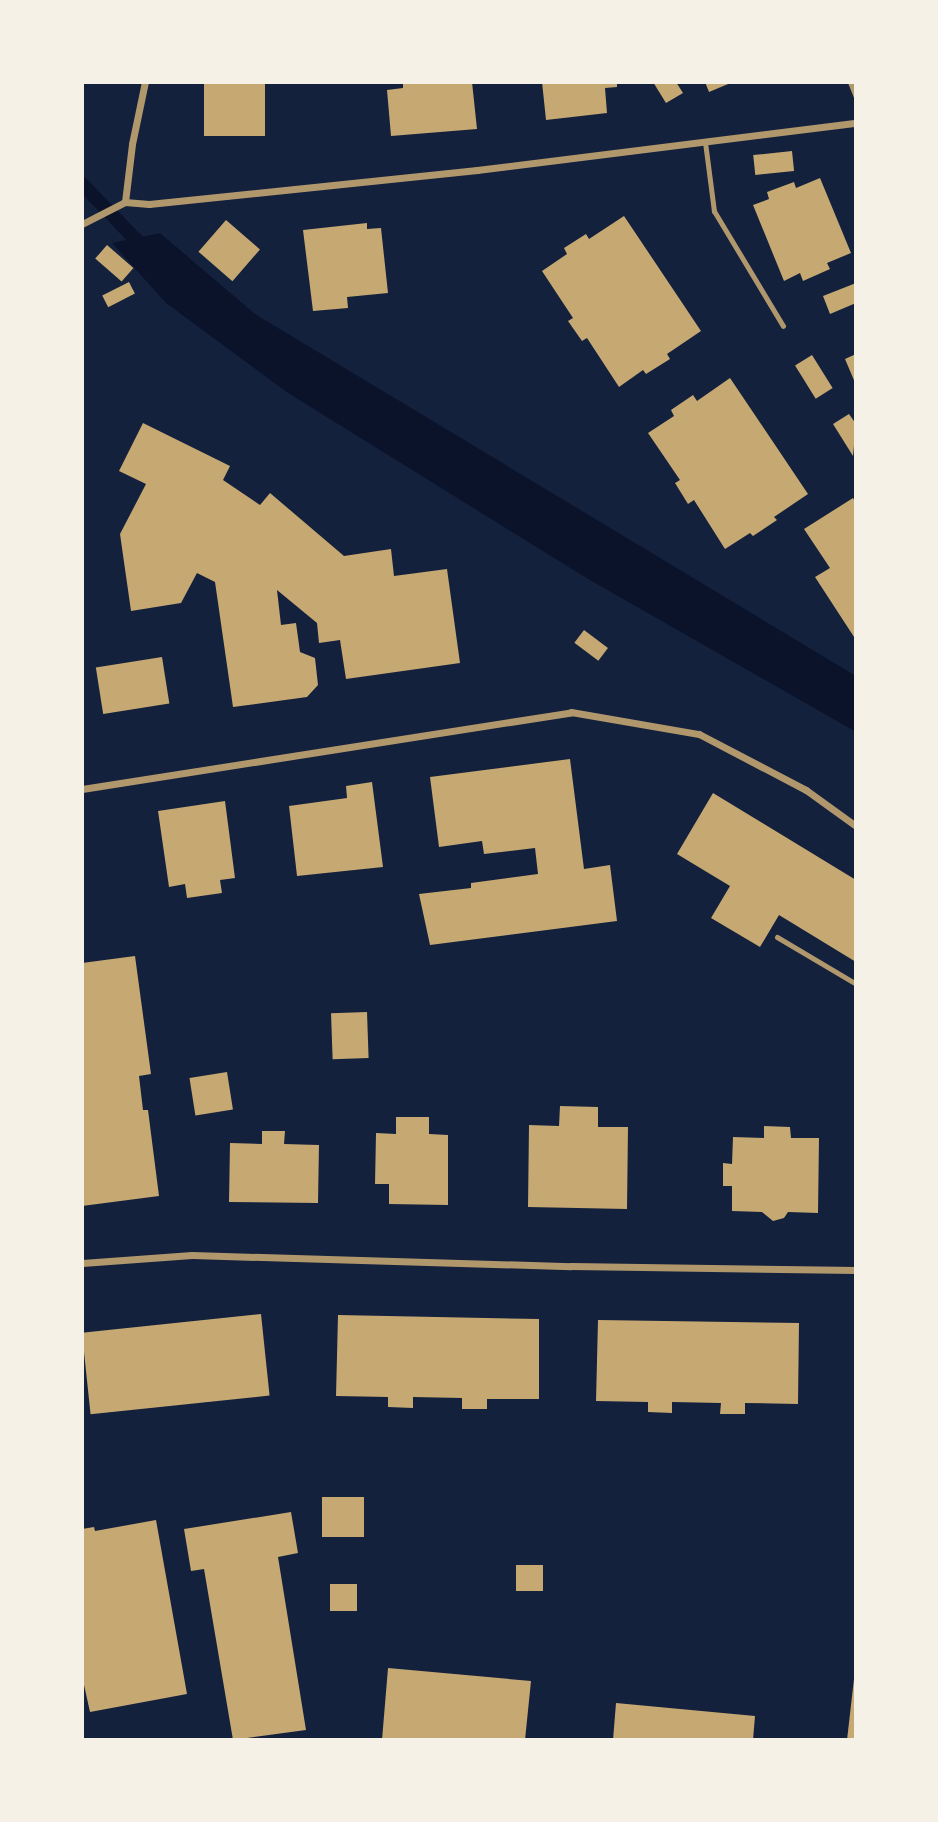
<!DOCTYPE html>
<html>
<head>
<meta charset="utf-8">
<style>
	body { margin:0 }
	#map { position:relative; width:938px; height:1822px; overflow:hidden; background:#14213d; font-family:Inter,sans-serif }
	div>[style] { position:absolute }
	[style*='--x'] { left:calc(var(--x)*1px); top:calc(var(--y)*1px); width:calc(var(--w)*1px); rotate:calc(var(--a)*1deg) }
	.water>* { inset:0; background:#0b132b }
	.stream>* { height:14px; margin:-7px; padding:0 7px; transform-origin:7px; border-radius:7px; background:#0b132b }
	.building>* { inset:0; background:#c6a872; transform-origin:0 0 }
	.service>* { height:5px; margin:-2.5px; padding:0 2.5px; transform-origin:2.5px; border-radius:2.5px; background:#b1986c }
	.minor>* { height:7px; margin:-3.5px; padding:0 3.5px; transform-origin:3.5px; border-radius:3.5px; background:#b1986c }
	span { translate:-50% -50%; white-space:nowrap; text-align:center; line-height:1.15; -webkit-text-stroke:5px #f6f1e7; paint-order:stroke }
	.frame { position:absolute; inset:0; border:84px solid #f6f1e7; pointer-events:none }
</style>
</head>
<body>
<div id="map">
	<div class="water">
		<div style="clip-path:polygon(160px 233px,255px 314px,856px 676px,856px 732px,588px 579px,288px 393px,166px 303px,112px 243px)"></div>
	</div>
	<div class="stream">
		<div style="--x:82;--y:184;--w:93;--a:45.9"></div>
	</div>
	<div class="building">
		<div style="left:204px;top:82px;width:61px;height:54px"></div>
		<div style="clip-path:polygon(403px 82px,472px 82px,477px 129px,391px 136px,387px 90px,403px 88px)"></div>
		<div style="clip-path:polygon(542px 82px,617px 82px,617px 87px,605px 88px,607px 113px,546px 120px)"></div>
		<div style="clip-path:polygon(653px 82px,676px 82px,683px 93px,666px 103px)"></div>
		<div style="clip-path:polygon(705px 82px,733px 82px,709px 92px)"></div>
		<div style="left:792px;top:151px;width:20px;height:39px;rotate:84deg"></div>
		<div style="clip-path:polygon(820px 178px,851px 253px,827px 263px,830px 269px,803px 281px,800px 273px,784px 281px,753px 205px,769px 199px,767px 192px,794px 182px,796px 188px)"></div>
		<div style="clip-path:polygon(624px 216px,701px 331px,667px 354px,670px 359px,646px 374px,643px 370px,619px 387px,587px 338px,582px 341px,568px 321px,573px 318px,542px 271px,567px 254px,564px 248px,586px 234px,589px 239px)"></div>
		<div style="left:226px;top:220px;width:45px;height:42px;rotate:41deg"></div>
		<div style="clip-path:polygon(367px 223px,367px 229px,381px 228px,388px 293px,347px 297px,348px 308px,313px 311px,303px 230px)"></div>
		<div style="left:107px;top:245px;width:35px;height:18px;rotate:41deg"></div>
		<div style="left:129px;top:282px;width:13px;height:30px;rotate:63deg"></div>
		<div style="clip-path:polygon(856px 283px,856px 303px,830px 314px,823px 296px)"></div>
		<div style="clip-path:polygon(856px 354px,856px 385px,845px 359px)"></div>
		<div style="left:812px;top:355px;width:39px;height:20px;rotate:58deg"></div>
		<div style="clip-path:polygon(730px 378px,808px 494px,774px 517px,777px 520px,753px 536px,750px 533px,725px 549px,694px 500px,688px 504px,675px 483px,680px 480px,648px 433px,674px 416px,671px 410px,693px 395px,697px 401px)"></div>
		<div style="clip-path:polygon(849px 414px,856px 424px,853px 456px,833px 424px)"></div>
		<div style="clip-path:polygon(143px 423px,230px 466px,223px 480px,260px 505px,270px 493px,344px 556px,391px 549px,394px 576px,447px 569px,460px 663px,346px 679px,340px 640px,319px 643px,317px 623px,277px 590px,281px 625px,296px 623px,300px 652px,315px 658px,318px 685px,307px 697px,233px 707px,215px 582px,197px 573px,181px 603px,131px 611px,120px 534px,146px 484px,119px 471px)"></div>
		<div style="clip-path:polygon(853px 498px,856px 503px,856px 640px,815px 577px,830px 568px,804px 529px)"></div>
		<div style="left:584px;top:630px;width:30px;height:16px;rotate:37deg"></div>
		<div style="left:162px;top:657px;width:47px;height:67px;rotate:81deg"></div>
		<div style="clip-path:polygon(570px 759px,584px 869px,610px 865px,617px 921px,430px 945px,419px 894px,471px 888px,471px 883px,538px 874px,535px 848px,484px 854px,482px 841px,439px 847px,430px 777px)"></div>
		<div style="clip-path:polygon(372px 782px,383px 867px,297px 876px,289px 806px,347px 798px,346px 786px)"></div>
		<div style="clip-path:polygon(713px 793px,856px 880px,856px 962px,779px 915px,760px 947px,711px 918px,730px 886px,677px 854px)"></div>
		<div style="clip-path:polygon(225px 801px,235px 878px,220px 880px,222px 893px,187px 898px,185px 884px,169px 887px,158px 811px)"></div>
		<div style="clip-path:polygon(135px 956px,151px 1074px,139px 1076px,143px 1110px,148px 1110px,159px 1196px,82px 1206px,82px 963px)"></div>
		<div style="left:367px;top:1012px;width:46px;height:36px;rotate:88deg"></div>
		<div style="left:227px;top:1072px;width:38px;height:38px;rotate:81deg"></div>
		<div style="clip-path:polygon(560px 1106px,598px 1107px,598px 1127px,628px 1127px,627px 1209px,528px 1207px,529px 1125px,559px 1126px)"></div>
		<div style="clip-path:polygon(396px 1117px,429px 1117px,429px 1134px,448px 1135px,448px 1205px,389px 1204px,389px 1184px,375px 1184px,376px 1133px,396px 1134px)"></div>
		<div style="clip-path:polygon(764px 1126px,790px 1127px,791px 1138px,819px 1138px,818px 1213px,788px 1212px,784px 1218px,773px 1221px,762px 1212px,732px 1211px,732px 1186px,723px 1186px,723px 1163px,732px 1164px,733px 1137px,764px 1138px)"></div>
		<div style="clip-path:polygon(262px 1131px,285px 1131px,284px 1144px,319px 1145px,318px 1203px,229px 1202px,230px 1143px,262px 1144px)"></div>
		<div style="left:261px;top:1314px;width:82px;height:180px;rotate:84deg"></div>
		<div style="clip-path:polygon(338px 1315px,539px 1319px,539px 1399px,487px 1399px,487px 1409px,462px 1409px,462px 1398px,413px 1397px,413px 1408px,388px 1407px,388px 1397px,336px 1396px)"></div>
		<div style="clip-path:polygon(598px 1320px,799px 1323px,798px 1404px,745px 1403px,745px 1414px,720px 1414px,721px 1403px,672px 1402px,672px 1413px,648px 1412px,648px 1402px,596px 1401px)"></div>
		<div style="left:322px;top:1497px;width:42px;height:40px"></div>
		<div style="clip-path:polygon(291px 1512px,298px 1553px,278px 1557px,306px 1730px,233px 1740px,204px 1569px,191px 1571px,184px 1529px)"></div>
		<div style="clip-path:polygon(156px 1520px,187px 1694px,90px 1712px,82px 1676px,82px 1529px,94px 1527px,95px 1531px)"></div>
		<div style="left:516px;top:1565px;width:27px;height:26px"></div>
		<div style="left:357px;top:1584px;width:27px;height:27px;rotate:90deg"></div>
		<div style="clip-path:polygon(388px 1668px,531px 1681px,525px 1740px,382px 1740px)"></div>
		<div style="clip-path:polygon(854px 1679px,856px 1740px,847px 1740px)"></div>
		<div style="clip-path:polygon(616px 1703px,755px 1716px,753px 1740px,613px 1740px)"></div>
	</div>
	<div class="service">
		<div style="--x:850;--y:82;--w:16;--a:68"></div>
		<div style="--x:705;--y:142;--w:70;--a:82.6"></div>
		<div style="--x:714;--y:211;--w:134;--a:59"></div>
		<div style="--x:777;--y:937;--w:92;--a:30.7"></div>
	</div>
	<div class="minor">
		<div style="--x:125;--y:202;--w:58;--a:-83.1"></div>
		<div style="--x:132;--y:144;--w:63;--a:-78.2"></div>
		<div style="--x:82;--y:224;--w:48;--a:-27.1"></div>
		<div style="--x:125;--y:202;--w:24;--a:5"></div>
		<div style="--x:149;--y:204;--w:330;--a:-5.9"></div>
		<div style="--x:477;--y:170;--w:382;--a:-7.1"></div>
		<div style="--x:82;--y:789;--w:495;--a:-8.9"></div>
		<div style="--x:571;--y:712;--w:130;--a:9.8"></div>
		<div style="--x:699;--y:734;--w:121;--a:27.6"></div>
		<div style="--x:806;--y:790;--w:62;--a:35.8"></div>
		<div style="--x:82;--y:1263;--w:110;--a:-4.2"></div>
		<div style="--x:192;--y:1255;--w:379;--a:1.7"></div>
		<div style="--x:571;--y:1266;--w:285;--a:0.8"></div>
	</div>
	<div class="frame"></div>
</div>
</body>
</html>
